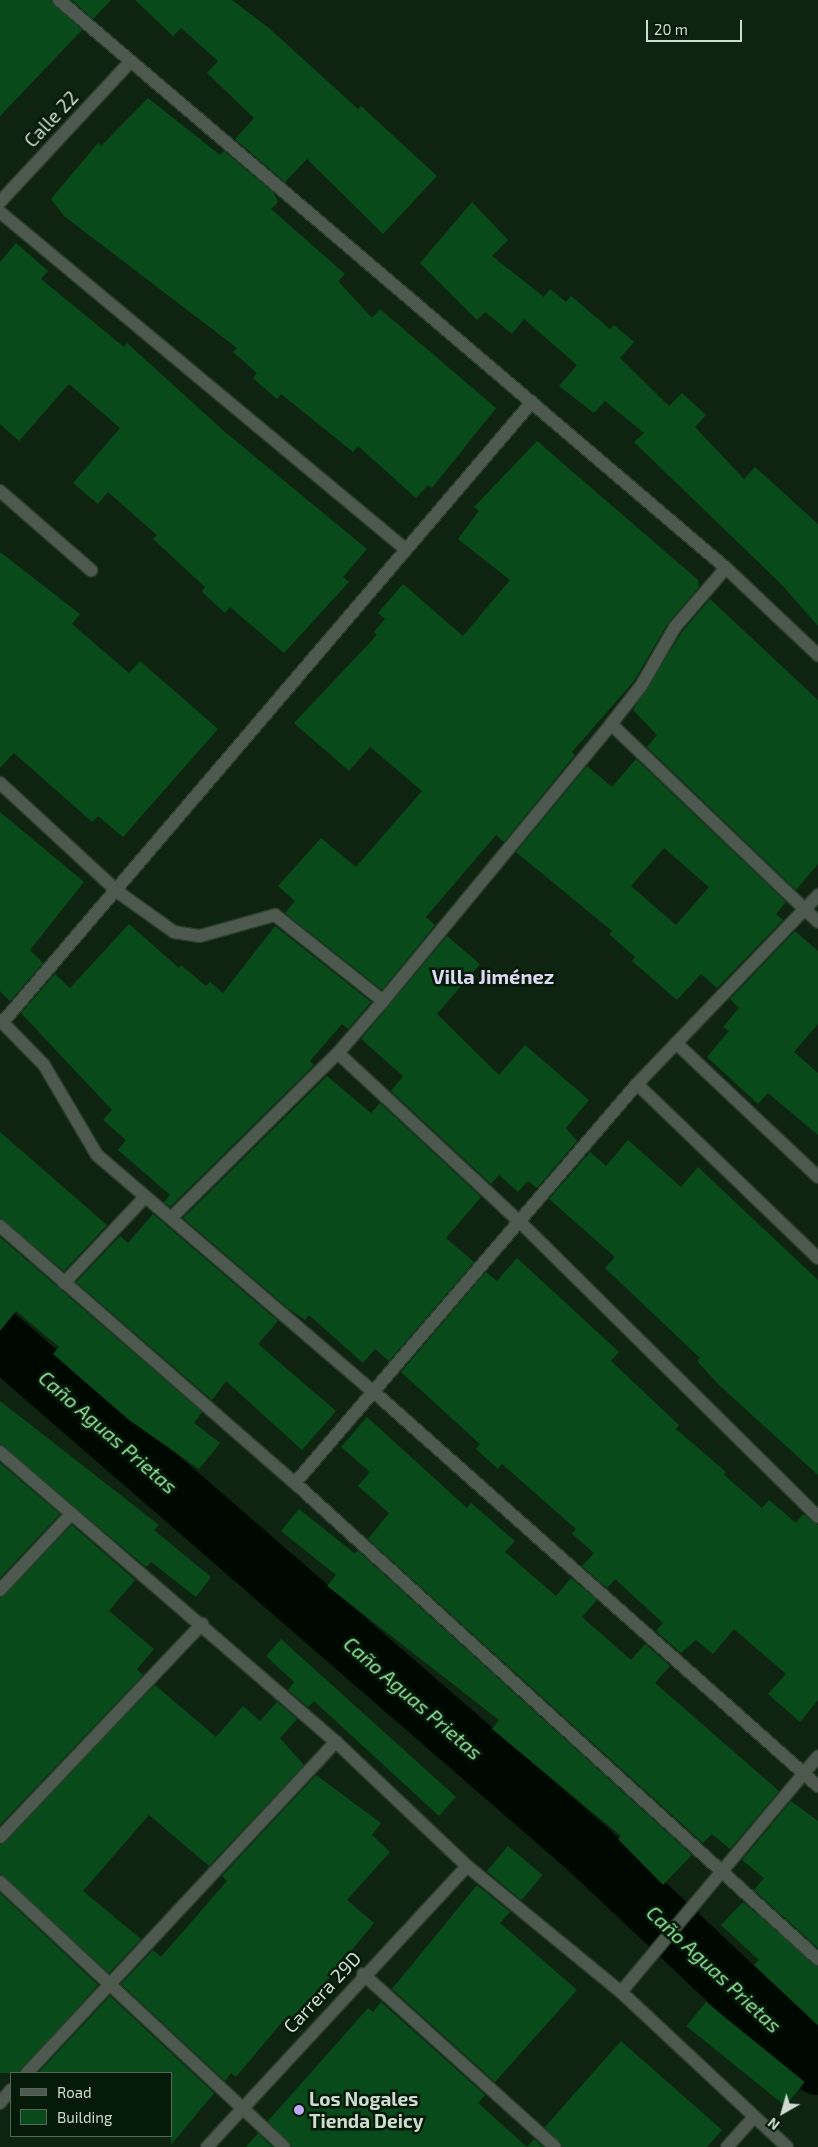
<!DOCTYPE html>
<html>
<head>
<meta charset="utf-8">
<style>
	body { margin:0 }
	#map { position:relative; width:818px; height:2147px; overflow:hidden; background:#0e2411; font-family:"Exo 2",sans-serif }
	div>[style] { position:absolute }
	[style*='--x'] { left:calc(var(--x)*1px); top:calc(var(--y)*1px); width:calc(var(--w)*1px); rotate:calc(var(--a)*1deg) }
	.river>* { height:58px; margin:-29px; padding:0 29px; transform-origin:29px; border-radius:29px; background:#000901 }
	.building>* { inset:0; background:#094a1a; transform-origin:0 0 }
	.roads { filter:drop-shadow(1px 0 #293e2c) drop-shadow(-1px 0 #293e2c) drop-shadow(0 1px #293e2c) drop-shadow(0 -1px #293e2c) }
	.minor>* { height:12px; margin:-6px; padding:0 6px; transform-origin:6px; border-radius:6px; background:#4d584e }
	.dots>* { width:14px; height:14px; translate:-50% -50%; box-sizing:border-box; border:2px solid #051a08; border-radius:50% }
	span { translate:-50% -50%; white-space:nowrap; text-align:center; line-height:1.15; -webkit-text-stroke:5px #051a08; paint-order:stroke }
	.street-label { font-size:19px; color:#cedccf }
	.poi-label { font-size:19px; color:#cedccf; font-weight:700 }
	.left { translate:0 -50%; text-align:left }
	.neighbourhood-label { font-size:20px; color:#dfd8f4; font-weight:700 }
	.water-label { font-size:20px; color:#94e79e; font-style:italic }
	.legend { position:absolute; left:10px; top:2072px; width:162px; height:65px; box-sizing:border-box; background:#051a08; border:1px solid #556858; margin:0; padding:6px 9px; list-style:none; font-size:15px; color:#cedccf }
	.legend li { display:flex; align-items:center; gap:10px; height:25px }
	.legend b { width:25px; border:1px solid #556858 }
	.north { position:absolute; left:758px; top:2087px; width:50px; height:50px; -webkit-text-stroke:4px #051a08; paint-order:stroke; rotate:218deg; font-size:14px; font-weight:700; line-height:20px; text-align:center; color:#cedccf }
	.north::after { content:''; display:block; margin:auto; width:18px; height:22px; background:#cedccf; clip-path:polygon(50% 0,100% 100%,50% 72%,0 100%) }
	.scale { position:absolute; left:646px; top:20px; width:96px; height:22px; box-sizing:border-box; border:2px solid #cedccf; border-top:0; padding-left:6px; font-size:15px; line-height:18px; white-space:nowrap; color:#cedccf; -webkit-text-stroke:4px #051a08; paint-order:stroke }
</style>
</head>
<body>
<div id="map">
	<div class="river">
		<div style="--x:0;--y:1339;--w:780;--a:40.94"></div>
		<div style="--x:589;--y:1850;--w:315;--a:43.3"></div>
	</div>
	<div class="building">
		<div style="clip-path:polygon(0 0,51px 0,82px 30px,0 116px)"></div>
		<div style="clip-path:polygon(72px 0,111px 0,93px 19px)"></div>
		<div style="clip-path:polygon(135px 0,232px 0,270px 29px,358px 109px,361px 106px,437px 176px,383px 234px,307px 159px,285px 182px,235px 139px,254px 118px,207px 73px,218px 61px,181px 28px,173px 36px)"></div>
		<div style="clip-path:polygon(148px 98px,220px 155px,224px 151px,274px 193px,278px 202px,271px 209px,345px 274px,338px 281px,372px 318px,380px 309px,496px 408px,432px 488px,428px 485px,416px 498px,358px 446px,353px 452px,281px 394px,277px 399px,253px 378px,257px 373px,233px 352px,237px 348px,64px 216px,51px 199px,98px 143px,101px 146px)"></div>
		<div style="clip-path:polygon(472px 202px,508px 240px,492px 256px,544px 297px,550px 289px,566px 302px,571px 296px,610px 329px,614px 325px,634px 342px,620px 358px,669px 406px,682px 393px,706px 415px,695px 427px,744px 479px,755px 467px,818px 524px,818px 626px,782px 585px,634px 442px,644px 433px,605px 401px,594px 413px,559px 386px,577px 365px,524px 319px,512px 334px,485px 312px,477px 320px,420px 263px)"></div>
		<div style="clip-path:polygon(16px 243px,48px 271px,41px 279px,124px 347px,127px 343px,225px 432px,367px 549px,343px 577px,349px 582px,284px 653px,230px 607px,225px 613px,202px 592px,205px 587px,153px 539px,157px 535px,108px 492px,98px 504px,73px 483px,120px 428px,69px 384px,19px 441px,0 424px,0 262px)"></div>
		<div style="clip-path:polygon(537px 441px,698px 580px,699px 587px,668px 623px,634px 681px,572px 752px,575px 755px,504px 842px,496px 835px,426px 917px,435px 925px,382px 990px,285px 913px,295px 901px,278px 886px,321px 838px,356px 867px,422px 791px,370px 747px,349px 771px,294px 723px,377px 635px,374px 632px,385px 619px,378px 613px,403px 584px,463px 636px,510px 580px,458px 539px,479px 511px,474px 507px)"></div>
		<div style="clip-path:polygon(0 552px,80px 614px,72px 624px,129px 673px,140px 661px,218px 729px,123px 837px,98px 816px,92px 822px,14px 753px,0 768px)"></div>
		<div style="clip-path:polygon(710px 599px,818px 700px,818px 864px,796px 890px,647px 747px,657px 735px,633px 710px,682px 632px)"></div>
		<div style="clip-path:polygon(evenodd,636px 759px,786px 902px,776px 914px,783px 920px,717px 988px,701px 974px,677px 1000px,632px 961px,635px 957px,609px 934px,612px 931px,516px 852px,587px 766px,612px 787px,636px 759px,664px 848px,709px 887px,676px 925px,631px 886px,664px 848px)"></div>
		<div style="clip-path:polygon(0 812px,84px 882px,30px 950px,43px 963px,10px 1001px,0 991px)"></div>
		<div style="clip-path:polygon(129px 924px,179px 968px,181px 965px,206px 986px,210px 982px,223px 993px,275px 926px,371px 1002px,348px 1029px,342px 1024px,310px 1061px,314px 1065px,170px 1207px,164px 1202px,170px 1195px,118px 1150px,126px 1140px,103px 1120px,112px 1110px,21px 1013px,55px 974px,70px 988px)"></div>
		<div style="clip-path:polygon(795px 931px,818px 951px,818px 1024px,794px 1052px,818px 1073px,818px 1135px,768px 1093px,758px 1104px,707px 1057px,729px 1031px,723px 1027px,739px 1008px,730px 999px)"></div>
		<div style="clip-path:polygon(447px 936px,480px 964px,437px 1014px,499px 1075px,525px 1045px,589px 1100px,566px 1128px,577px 1141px,537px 1188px,528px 1181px,518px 1192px,499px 1175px,491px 1184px,391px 1091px,403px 1076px,361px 1039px)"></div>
		<div style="clip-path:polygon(327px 1076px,371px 1113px,380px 1103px,481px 1197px,446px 1238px,474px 1262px,389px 1361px,375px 1349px,363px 1363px,309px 1315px,305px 1320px,289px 1309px,183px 1218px)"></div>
		<div style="clip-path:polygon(0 1132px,107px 1225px,64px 1271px,0 1218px)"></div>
		<div style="clip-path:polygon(628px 1140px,681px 1187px,698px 1167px,818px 1280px,818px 1475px,719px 1385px,697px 1361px,700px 1358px,605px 1268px,615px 1257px,549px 1199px,590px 1152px,606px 1166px)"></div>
		<div style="clip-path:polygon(153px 1214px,278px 1321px,258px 1344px,336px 1411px,302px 1450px,226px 1381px,212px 1400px,76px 1282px,120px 1236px,128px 1243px)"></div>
		<div style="clip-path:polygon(0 1237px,202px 1412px,194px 1423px,220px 1443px,199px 1469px,129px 1420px,53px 1354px,59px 1347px,16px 1311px,0 1331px)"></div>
		<div style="clip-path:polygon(517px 1258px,619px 1352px,611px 1361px,679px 1425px,676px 1429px,726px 1472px,724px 1475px,762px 1508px,769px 1500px,796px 1523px,803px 1514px,818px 1525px,818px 1700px,800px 1722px,768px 1694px,786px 1674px,734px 1629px,713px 1654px,696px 1640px,681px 1653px,656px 1631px,663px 1623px,615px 1579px,607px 1588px,582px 1566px,594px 1553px,572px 1534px,576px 1529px,502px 1464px,498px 1469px,476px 1449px,480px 1444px,401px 1372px,486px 1272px,497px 1281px)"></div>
		<div style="clip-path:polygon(0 1401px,159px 1525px,154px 1530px,211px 1577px,196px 1597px,151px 1562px,146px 1567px,0 1444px)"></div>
		<div style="clip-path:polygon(367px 1417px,467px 1508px,471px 1503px,515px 1541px,505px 1552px,556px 1596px,571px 1578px,597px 1600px,582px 1617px,631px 1660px,645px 1644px,670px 1666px,655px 1683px,779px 1791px,730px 1849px,712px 1834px,703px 1843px,368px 1539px,389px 1513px,358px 1486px,370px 1472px,341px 1447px)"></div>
		<div style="clip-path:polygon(0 1463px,60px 1514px,0 1578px)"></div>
		<div style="clip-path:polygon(299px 1509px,354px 1553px,358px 1551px,692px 1855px,663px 1885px,618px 1839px,621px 1836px,492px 1729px,499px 1720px,327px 1586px,336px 1575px,281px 1531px)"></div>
		<div style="clip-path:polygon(72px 1525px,135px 1580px,109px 1611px,154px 1649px,137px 1669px,143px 1675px,0 1825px,0 1598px)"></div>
		<div style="clip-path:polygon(281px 1639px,456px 1797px,439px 1816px,314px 1701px,308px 1707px,288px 1690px,294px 1682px,266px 1656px)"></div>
		<div style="clip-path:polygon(155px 1685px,216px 1737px,243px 1706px,260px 1721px,277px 1702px,297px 1719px,280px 1738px,304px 1765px,209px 1866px,149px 1815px,83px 1891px,141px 1939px,109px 1973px,0 1874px,0 1845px)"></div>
		<div style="clip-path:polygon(316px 1775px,381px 1823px,372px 1835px,390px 1852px,347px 1900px,374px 1923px,310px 2001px,287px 2025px,283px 2021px,236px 2077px,231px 2073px,225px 2081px,121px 1984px,153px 1950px,161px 1957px,227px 1881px,222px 1876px)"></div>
		<div style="clip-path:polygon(791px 1801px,818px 1821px,818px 1948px,754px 1890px,764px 1878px,742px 1860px)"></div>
		<div style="left:508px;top:1846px;width:45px;height:33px;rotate:40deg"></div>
		<div style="clip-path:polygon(477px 1885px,510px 1912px,500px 1923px,577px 1990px,495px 2082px,392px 1989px)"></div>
		<div style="clip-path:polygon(0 1893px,98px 1985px,19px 2073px,0 2073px)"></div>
		<div style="clip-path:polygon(743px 1902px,818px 1967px,818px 2025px,754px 1965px,759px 1960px,721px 1925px)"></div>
		<div style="clip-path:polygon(110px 1996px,214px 2093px,171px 2145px,171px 2073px,38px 2073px)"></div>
		<div style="clip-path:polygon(381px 2002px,485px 2095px,478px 2103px,527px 2147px,534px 2139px,543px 2147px,292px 2147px,268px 2121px,368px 2008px,373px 2012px)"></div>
		<div style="left:706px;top:2002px;width:127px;height:31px;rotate:39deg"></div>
		<div style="clip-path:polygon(621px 2041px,722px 2130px,707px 2147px,563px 2147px,545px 2127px)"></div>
		<div style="clip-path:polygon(258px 2133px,272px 2147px,246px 2147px)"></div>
	</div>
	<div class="roads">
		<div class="minor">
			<div style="--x:59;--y:0;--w:876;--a:40.42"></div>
			<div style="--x:726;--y:568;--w:127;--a:43.4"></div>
			<div style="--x:0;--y:202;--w:191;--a:-47.1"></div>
			<div style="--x:0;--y:212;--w:525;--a:39.75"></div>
			<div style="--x:0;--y:491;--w:121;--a:41"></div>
			<div style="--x:611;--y:724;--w:286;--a:43.7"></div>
			<div style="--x:0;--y:783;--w:161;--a:42.7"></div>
			<div style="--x:118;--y:892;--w:69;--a:35.5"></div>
			<div style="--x:174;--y:932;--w:26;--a:9"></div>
			<div style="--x:200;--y:936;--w:78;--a:-15.6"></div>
			<div style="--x:275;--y:915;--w:138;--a:38.5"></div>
			<div style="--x:0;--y:1020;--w:63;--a:45.6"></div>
			<div style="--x:44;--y:1065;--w:104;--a:59.5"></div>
			<div style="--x:97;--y:1155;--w:366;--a:40.6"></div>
			<div style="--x:375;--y:1393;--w:592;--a:41.58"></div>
			<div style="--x:3;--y:1022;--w:815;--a:-49.53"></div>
			<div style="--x:676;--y:1043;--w:195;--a:43.3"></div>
			<div style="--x:338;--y:1053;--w:248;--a:42.9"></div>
			<div style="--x:520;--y:1222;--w:419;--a:44.7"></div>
			<div style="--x:637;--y:1084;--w:251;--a:43.9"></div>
			<div style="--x:171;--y:1218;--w:235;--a:-44.7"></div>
			<div style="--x:338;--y:1053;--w:69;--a:-49.1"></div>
			<div style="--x:383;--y:1001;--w:359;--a:-50.5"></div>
			<div style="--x:611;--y:724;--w:48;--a:-51.7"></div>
			<div style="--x:641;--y:686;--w:68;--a:-60"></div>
			<div style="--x:675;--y:627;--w:78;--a:-49.2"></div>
			<div style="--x:0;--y:1226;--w:391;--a:41.1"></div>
			<div style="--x:295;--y:1483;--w:707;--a:42.31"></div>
			<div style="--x:64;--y:1283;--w:118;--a:-46.7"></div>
			<div style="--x:0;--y:1452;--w:444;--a:40.8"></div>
			<div style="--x:336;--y:1742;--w:180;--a:43.4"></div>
			<div style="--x:467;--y:1866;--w:199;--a:39.3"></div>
			<div style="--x:621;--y:1992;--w:227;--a:43"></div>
			<div style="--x:295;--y:1483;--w:526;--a:-49.4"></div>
			<div style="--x:637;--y:1084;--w:262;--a:-46.2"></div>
			<div style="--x:0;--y:1590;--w:105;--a:-46.9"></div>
			<div style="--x:0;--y:1837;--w:294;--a:-46.5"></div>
			<div style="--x:0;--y:1882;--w:388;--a:43"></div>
			<div style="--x:363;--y:1974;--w:258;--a:42"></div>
			<div style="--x:621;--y:1992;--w:307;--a:-50.1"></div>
			<div style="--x:27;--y:2073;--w:453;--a:-47"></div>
			<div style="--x:0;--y:2103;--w:17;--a:-50"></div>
			<div style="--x:207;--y:2147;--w:383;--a:-47.2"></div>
			<div style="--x:727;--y:2147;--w:40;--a:-48"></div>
		</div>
	</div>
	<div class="dots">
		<div style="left:299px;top:2110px;background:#bfa9f4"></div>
	</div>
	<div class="street-label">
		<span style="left:51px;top:119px;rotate:-47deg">Calle 22</span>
		<span style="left:322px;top:1992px;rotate:-47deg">Carrera 29D</span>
	</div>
	<div class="poi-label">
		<span class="left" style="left:309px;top:2110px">Los Nogales<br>Tienda Deicy</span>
	</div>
	<div class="neighbourhood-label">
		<span style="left:493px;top:976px">Villa Jiménez</span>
	</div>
	<div class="water-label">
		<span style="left:108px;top:1432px;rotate:41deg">Caño Aguas Prietas</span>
		<span style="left:413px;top:1698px;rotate:41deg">Caño Aguas Prietas</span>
		<span style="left:714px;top:1969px;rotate:43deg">Caño Aguas Prietas</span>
	</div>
	<ul class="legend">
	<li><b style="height:6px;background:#4d584e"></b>Road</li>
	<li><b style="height:14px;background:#094a1a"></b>Building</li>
	</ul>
	<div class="north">N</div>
	<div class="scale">20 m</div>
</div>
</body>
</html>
